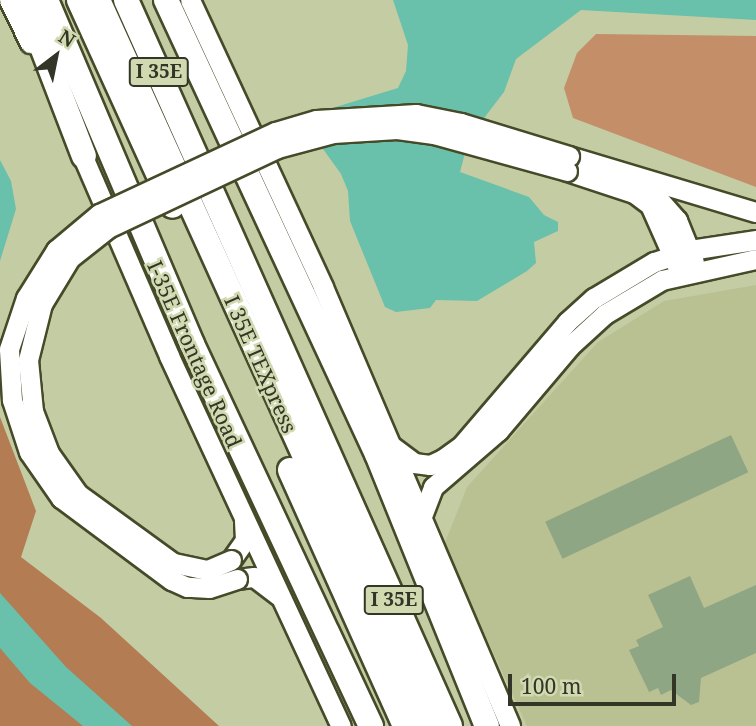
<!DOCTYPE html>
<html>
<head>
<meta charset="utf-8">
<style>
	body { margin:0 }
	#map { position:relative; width:756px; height:726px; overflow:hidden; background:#c4cca4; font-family:"Noto Serif",serif }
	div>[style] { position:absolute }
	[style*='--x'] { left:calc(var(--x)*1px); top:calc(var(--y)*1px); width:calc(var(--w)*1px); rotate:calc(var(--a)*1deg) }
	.built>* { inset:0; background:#b9c193 }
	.green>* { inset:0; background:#c38e68 }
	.forest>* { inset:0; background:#b47c53 }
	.water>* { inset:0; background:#69c0ab }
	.building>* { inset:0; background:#8fa685; transform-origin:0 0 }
	.roads { filter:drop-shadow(2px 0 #454a28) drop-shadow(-2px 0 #454a28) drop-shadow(0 2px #454a28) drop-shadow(0 -2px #454a28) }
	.secondary>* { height:19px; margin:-9.5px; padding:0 9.5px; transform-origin:9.5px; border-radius:9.5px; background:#fff }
	.highway>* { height:24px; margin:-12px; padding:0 12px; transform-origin:12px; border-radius:12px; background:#fff }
	.bridges { filter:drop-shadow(2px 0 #454a28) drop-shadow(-2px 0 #454a28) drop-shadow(0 2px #454a28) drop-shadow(0 -2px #454a28) }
	.secondary-bridge>* { height:19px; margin:-9.5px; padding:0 9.5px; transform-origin:9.5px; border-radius:9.5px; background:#fff }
	span { translate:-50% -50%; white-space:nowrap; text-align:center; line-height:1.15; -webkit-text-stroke:5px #d1d9b1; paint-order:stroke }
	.shield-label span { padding:2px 5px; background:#d1d9b1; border:2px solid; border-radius:5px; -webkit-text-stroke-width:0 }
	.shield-label { font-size:19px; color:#333526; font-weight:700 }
	.street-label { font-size:21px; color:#333526 }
	.north { position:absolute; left:21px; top:21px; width:70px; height:70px; -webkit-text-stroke:5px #d1d9b1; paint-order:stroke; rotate:32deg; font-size:19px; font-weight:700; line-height:28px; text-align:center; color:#333526 }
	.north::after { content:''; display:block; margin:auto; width:24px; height:32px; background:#333526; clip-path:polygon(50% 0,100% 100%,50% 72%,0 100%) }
	.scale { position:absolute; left:508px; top:674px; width:168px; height:32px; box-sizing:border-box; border:4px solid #333526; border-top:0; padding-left:9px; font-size:21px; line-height:24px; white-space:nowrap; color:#333526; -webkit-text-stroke:5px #d1d9b1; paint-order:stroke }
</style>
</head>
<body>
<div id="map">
	<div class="built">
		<div style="clip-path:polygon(756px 285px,756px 726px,527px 726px,444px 545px,467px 487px,598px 342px,664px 301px)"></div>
	</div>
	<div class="green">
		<div style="clip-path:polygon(596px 34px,756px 36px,756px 187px,573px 118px,564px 88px,577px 53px)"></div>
	</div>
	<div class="forest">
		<div style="clip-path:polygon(0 417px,36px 511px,21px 557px,101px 618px,219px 726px,0 726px)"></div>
	</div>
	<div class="water">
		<div style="clip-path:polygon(393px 0,756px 0,756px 20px,581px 10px,516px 59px,504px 92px,481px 122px,465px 153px,460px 172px,529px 197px,544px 215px,558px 222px,558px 231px,534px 242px,536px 263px,527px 271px,477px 301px,436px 300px,430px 308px,396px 312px,385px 307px,350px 221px,348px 191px,341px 174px,318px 142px,316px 113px,398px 88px,406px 71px,408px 45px)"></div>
		<div style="clip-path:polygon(0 160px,11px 181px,16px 209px,0 261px)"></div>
		<div style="clip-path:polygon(0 593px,66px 667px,132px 726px,83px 726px,30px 683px,0 648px)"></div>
	</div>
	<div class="building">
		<div style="left:731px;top:435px;width:41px;height:205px;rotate:65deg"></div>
		<div style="clip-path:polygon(690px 576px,704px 608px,756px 585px,756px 653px,701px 678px,699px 702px,691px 705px,671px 690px,661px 695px,658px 688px,649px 692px,629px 650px,639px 646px,636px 640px,663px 627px,648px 595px)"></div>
	</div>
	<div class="roads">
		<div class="secondary">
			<div style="--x:9;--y:0;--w:48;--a:64"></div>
			<div style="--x:190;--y:0;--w:316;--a:65.1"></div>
			<div style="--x:323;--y:287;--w:477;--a:66.9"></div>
			<div style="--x:77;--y:143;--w:232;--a:66.6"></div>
			<div style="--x:169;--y:356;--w:408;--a:65.1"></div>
			<div style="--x:569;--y:156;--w:195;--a:16.7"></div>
			<div style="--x:567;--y:171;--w:71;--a:18.2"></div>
			<div style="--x:634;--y:193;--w:20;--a:37"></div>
			<div style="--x:650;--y:205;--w:69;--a:66"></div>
			<div style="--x:646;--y:185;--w:47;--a:48.5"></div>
			<div style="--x:677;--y:220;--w:45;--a:68"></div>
			<div style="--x:393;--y:447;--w:26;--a:37"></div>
			<div style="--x:414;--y:463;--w:16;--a:7"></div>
			<div style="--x:430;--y:465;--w:14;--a:-25"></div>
			<div style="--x:443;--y:459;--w:24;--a:-36"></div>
			<div style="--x:462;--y:445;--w:162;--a:-49.5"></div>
			<div style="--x:567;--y:322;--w:36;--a:-42"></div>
			<div style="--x:594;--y:298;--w:70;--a:-31"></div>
			<div style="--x:654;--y:262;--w:38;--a:-18"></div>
			<div style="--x:690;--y:250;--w:67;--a:-8.6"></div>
			<div style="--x:422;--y:516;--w:31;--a:-69"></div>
			<div style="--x:433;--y:487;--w:86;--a:-40.7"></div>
			<div style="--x:498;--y:431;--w:111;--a:-49.7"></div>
			<div style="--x:570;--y:346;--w:47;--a:-42.4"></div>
			<div style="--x:605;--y:314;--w:66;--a:-30.8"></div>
			<div style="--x:662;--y:280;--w:96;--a:-12.6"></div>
			<div style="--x:231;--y:560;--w:24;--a:-55"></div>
			<div style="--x:245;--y:540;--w:20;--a:-93"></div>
			<div style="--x:237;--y:579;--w:17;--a:-7"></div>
			<div style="--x:254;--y:577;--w:30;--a:37"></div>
		</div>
		<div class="highway">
			<div style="--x:24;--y:0;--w:167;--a:69"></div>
			<div style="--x:46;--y:0;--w:374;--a:67"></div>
			<div style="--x:192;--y:344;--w:422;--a:64.9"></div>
			<div style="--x:79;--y:0;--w:226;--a:65.5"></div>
			<div style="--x:98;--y:0;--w:797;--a:65.62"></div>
			<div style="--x:126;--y:0;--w:795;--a:65.95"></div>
			<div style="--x:166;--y:0;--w:501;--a:65.07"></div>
			<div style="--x:377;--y:454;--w:293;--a:68"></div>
			<div style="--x:290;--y:470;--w:281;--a:65.8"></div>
		</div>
	</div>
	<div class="bridges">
		<div class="secondary-bridge">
			<div style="--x:231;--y:560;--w:26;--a:157"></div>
			<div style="--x:207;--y:570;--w:35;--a:-168"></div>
			<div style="--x:173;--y:563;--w:117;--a:-144"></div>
			<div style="--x:78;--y:494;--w:50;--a:-125.3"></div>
			<div style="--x:49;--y:453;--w:45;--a:-110.9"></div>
			<div style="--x:33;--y:411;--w:51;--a:-95.6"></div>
			<div style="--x:28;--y:360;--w:58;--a:-76"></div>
			<div style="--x:42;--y:304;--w:54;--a:-58.7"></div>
			<div style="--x:70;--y:258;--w:48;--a:-38.3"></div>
			<div style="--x:108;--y:228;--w:187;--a:-25.3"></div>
			<div style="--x:277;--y:148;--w:58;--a:-15"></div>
			<div style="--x:333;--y:133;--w:64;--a:-3.6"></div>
			<div style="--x:397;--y:129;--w:37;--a:8"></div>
			<div style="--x:434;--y:134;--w:138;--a:15.5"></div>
			<div style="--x:237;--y:579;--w:29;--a:162"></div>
			<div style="--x:209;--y:588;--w:22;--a:-177"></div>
			<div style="--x:187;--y:587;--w:17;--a:-156"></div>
			<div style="--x:171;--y:580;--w:137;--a:-143.3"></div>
			<div style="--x:61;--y:498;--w:56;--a:-124.8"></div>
			<div style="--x:29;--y:452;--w:55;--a:-108.1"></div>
			<div style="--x:12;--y:400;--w:51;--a:-93.4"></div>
			<div style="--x:9;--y:349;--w:54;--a:-71.6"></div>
			<div style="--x:26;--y:298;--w:57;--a:-58"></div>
			<div style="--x:56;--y:250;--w:56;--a:-39.9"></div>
			<div style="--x:99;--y:214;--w:194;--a:-25"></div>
			<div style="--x:275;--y:132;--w:43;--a:-16.3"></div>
			<div style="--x:316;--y:120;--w:100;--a:-3.4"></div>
			<div style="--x:416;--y:114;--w:46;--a:11.3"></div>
			<div style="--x:461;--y:123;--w:113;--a:17"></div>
		</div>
	</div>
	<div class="shield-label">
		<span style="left:159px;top:72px">I 35E</span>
		<span style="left:394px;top:600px">I 35E</span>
	</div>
	<div class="street-label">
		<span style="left:195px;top:354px;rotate:66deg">I-35E Frontage Road</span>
		<span style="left:261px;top:364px;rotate:66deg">I 35E TEXpress</span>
	</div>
	<div class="north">N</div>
	<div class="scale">100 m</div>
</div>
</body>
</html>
